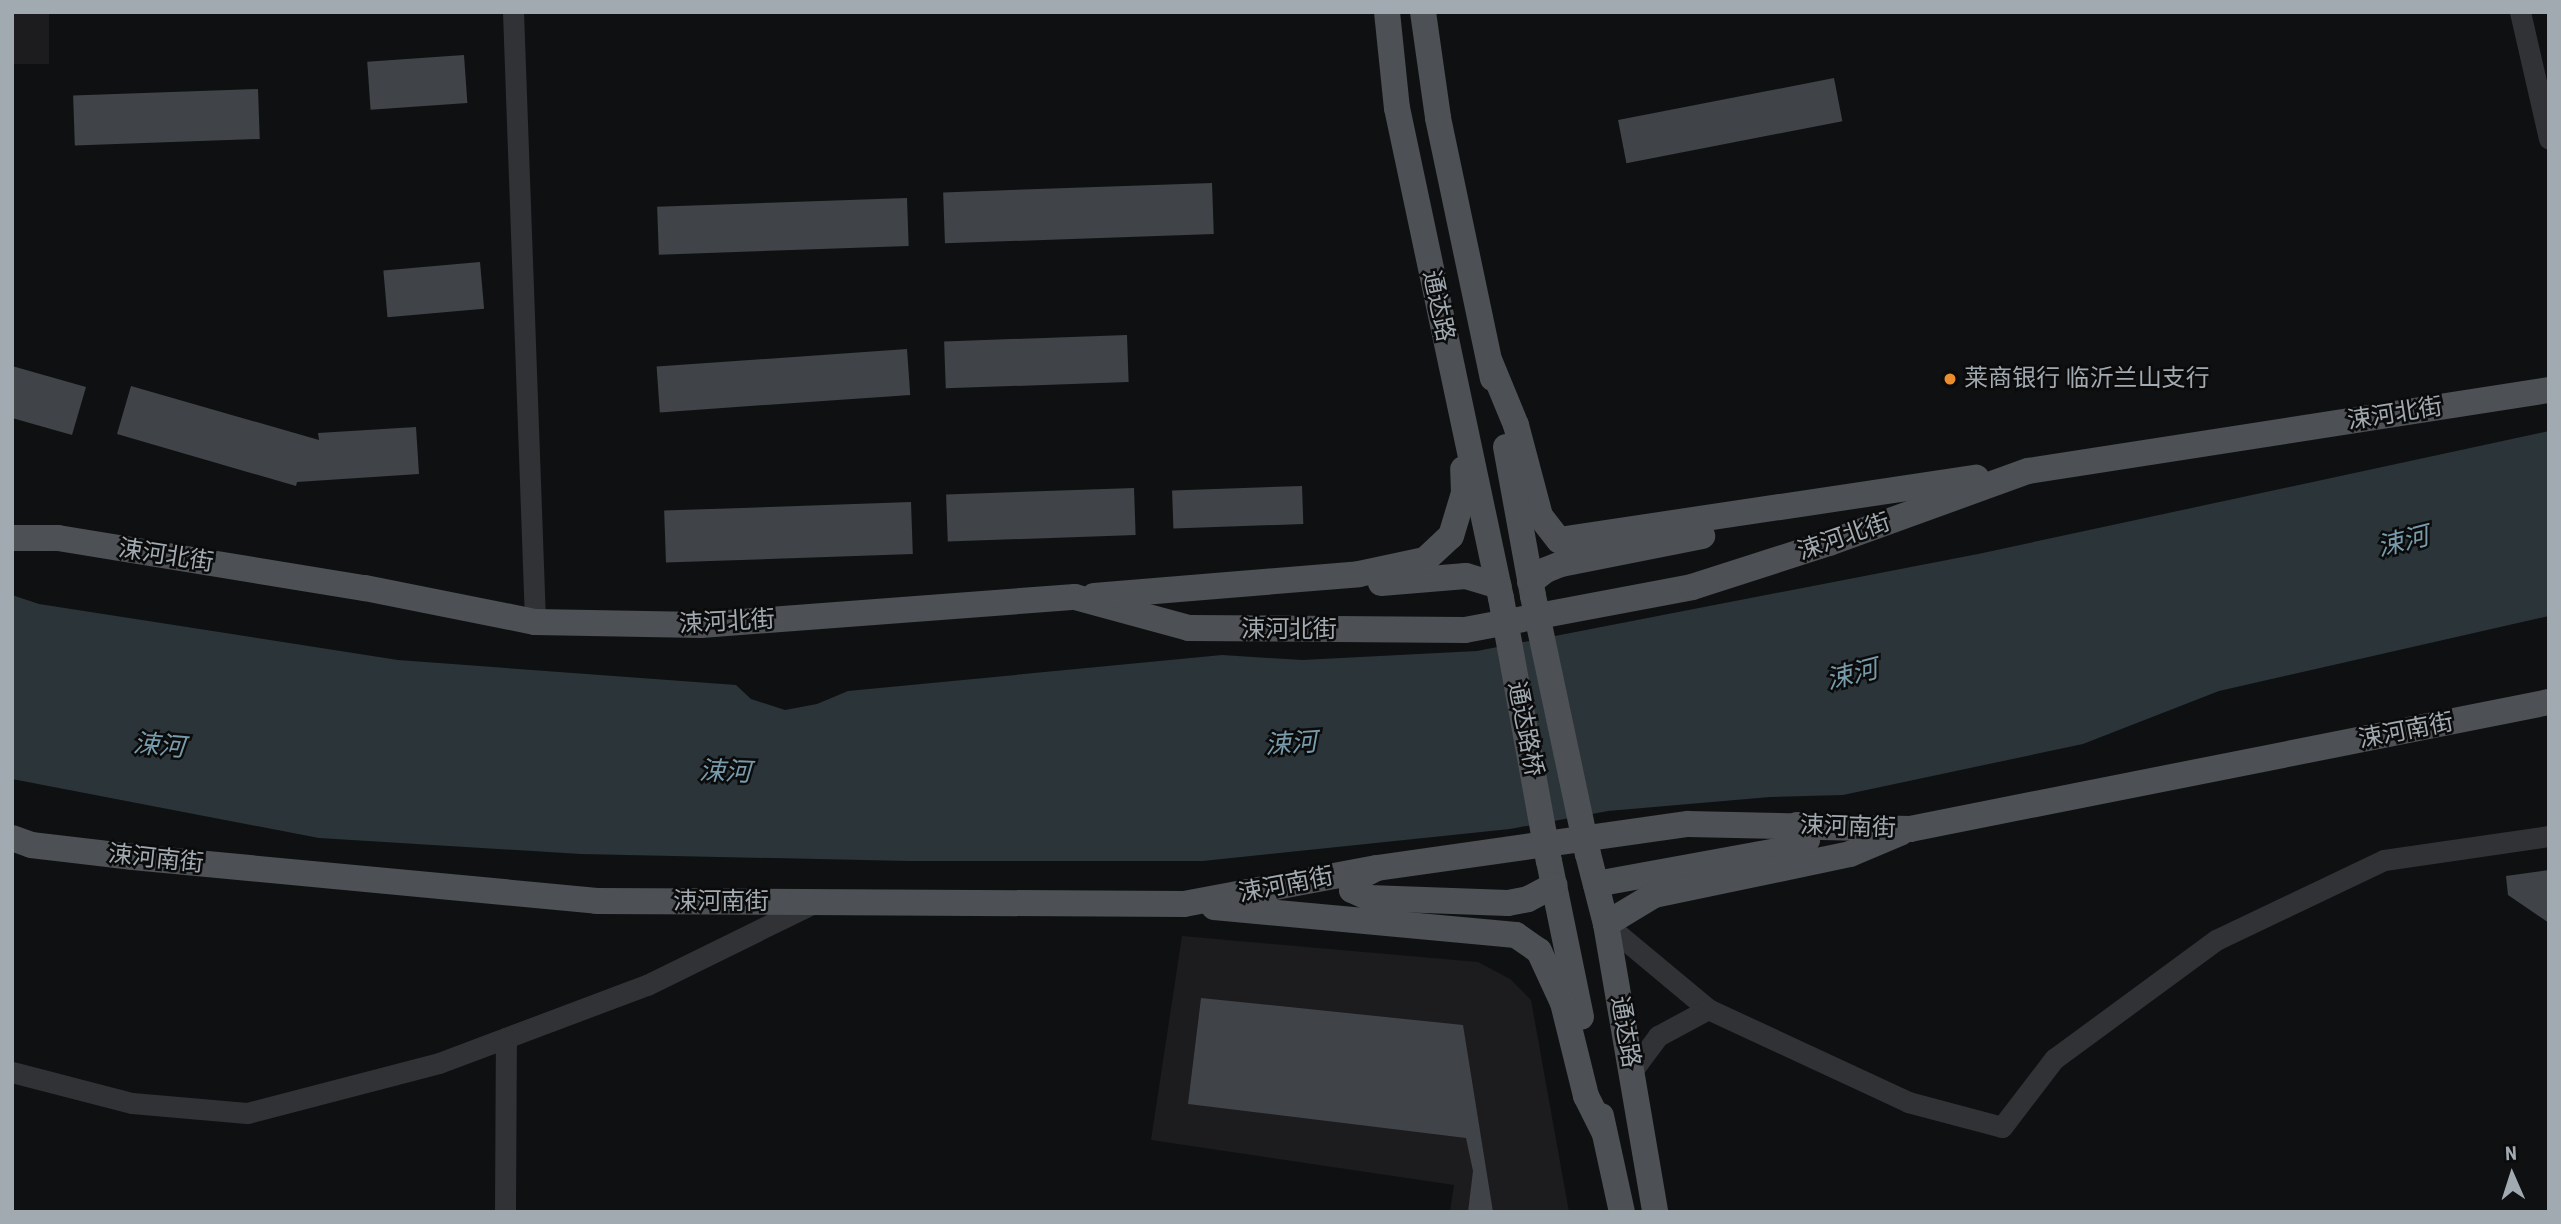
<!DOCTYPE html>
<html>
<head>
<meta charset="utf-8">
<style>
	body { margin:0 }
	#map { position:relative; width:2561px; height:1224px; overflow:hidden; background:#0f1011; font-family:"Roboto Condensed","Noto Sans SC",sans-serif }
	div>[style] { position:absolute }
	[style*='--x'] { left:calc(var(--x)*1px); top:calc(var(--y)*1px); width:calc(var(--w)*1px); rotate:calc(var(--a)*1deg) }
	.built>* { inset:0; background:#1c1c1e; transform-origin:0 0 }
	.water>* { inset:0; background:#2a3439 }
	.building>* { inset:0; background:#404347; transform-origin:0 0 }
	.minor>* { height:21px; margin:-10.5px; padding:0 10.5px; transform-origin:10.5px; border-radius:10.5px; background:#313236 }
	.major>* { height:26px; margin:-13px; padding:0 13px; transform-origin:13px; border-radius:13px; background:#4d5054 }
	.major-bridge>* { height:26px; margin:-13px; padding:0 13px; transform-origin:13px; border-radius:13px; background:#4d5054 }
	.dots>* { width:19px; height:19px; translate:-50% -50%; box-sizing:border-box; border:4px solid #0b0b0c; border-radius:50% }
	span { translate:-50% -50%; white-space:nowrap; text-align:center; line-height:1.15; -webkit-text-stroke:5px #0b0b0c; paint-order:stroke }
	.street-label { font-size:24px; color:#a1a9b1 }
	.poi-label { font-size:24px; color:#a1a9b1 }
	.left { translate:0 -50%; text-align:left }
	.water-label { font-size:26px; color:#789cac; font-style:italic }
	.frame { position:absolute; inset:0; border:14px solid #a1a9b1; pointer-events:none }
	.north { position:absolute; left:2477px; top:1140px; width:70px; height:70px; -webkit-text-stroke:5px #0b0b0c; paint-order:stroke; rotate:357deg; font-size:19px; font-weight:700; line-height:28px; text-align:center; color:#a1a9b1 }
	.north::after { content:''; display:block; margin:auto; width:24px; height:32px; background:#a1a9b1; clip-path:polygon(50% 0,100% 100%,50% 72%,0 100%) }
</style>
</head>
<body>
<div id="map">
	<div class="built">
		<div style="left:12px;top:12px;width:37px;height:52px"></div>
		<div style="clip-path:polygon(1182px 936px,1478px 962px,1510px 979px,1531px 1000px,1569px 1212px,1450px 1212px,1454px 1185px,1151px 1140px)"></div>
	</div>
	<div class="water">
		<div style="clip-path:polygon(2549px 431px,2549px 616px,2219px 691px,2083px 744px,1843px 795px,1770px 797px,1608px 811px,1510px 829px,1203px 861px,909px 861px,581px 854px,319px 838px,12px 779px,12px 595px,39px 604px,398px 660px,736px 685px,751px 699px,785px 710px,817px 704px,848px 691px,1222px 655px,1302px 660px,1477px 651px,1978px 554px)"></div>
	</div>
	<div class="building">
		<div style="left:464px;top:55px;width:48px;height:97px;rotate:86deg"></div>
		<div style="left:1834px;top:78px;width:44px;height:220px;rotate:79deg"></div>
		<div style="left:258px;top:89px;width:50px;height:185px;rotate:88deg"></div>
		<div style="left:1212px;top:183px;width:51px;height:269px;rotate:88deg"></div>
		<div style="left:907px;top:198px;width:48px;height:250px;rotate:88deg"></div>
		<div style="left:480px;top:262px;width:47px;height:97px;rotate:85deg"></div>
		<div style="left:1127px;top:335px;width:47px;height:183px;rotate:88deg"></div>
		<div style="left:907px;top:349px;width:46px;height:251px;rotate:86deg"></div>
		<div style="clip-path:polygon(12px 366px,86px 387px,72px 435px,12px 418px)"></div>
		<div style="clip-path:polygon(131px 386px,319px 440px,318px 433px,416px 427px,419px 474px,297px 482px,296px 486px,117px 434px)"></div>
		<div style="left:1302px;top:486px;width:38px;height:130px;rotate:88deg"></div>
		<div style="left:1134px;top:488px;width:47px;height:188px;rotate:88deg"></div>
		<div style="left:911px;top:502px;width:52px;height:247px;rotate:88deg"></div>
		<div style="clip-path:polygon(2549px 870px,2549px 923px,2508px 895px,2506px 876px)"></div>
		<div style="clip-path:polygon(1201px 998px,1463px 1025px,1493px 1212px,1468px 1212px,1473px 1171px,1466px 1138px,1188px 1104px)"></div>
	</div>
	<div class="minor">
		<div style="--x:513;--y:12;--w:610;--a:87.93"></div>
		<div style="--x:2520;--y:12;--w:130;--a:77.1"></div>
		<div style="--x:1606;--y:924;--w:133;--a:39.8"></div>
		<div style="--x:1708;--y:1009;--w:221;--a:24.9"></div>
		<div style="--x:1908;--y:1102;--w:97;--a:14.9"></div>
		<div style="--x:2002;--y:1127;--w:86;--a:-52.6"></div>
		<div style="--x:2054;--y:1059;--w:201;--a:-36.3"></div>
		<div style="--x:2216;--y:940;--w:186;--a:-25.5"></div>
		<div style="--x:2384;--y:860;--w:167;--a:-8.3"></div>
		<div style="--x:1632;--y:1071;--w:44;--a:-53.4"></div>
		<div style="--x:1658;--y:1036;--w:57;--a:-28.4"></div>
		<div style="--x:12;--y:1072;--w:124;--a:14.5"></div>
		<div style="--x:132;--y:1103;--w:115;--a:5"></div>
		<div style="--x:247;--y:1113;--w:198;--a:-14.6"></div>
		<div style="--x:439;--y:1063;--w:222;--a:-20.6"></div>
		<div style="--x:647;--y:985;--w:188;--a:-26.2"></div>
		<div style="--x:505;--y:1212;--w:174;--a:-89.7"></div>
	</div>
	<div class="major">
		<div style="--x:1387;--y:12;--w:97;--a:84.1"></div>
		<div style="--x:1397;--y:108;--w:501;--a:78.02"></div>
		<div style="--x:1423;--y:12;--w:107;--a:81.9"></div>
		<div style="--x:1438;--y:118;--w:266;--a:78.1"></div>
		<div style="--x:1490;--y:362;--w:68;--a:67.6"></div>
		<div style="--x:1516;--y:425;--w:94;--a:75.2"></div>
		<div style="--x:1540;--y:516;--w:31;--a:52"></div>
		<div style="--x:1559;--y:540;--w:422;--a:-8.5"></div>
		<div style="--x:1506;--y:447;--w:151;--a:79.7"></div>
		<div style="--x:12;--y:538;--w:46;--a:0"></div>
		<div style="--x:58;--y:538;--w:311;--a:9.3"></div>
		<div style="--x:365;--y:588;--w:173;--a:11.3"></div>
		<div style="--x:535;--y:622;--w:166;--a:1"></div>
		<div style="--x:701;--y:625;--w:375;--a:-4.3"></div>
		<div style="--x:1075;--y:597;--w:118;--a:15.2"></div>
		<div style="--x:1189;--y:628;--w:276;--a:0.4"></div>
		<div style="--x:1465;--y:630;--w:231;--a:-10.7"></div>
		<div style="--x:1692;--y:587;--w:144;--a:-17.8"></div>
		<div style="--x:1829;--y:543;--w:212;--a:-19.9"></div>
		<div style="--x:2028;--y:471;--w:527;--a:-8.84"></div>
		<div style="--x:1530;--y:582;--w:20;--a:-37"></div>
		<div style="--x:1546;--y:570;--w:16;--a:-22"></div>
		<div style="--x:1561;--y:564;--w:144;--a:-11.2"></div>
		<div style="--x:1381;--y:583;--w:85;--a:-4.7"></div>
		<div style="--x:1466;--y:576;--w:34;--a:17"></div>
		<div style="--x:1094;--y:596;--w:266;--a:-4.7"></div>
		<div style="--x:1359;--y:574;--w:67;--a:-12"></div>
		<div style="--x:1425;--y:560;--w:35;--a:-43"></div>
		<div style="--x:1451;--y:536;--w:45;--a:-73.2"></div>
		<div style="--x:1464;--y:493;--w:24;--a:-92"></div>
		<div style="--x:12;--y:838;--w:20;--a:20"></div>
		<div style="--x:31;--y:845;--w:103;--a:6.7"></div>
		<div style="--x:133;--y:857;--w:466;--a:5.4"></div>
		<div style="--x:597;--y:901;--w:587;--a:0.29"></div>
		<div style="--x:1184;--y:904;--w:196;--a:-10.6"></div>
		<div style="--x:1377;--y:868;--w:314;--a:-8.1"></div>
		<div style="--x:1688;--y:824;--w:222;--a:1.3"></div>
		<div style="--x:1910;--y:829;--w:651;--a:-11.24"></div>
		<div style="--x:1588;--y:854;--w:72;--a:75.6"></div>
		<div style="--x:1606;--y:924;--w:292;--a:80.3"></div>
		<div style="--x:1549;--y:861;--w:159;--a:78.4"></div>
		<div style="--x:1375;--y:869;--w:25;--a:153"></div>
		<div style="--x:1353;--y:880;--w:10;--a:96"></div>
		<div style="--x:1352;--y:890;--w:19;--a:25"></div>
		<div style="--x:1369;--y:898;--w:139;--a:2.1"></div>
		<div style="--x:1508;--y:903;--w:20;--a:-11"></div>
		<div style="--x:1528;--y:899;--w:30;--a:-28"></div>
		<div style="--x:1596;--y:884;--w:190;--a:-10.3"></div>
		<div style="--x:1783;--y:850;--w:26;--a:-23"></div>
		<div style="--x:1807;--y:840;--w:18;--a:-124"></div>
		<div style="--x:1214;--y:907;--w:303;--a:5.3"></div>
		<div style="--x:1516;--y:935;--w:28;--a:35"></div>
		<div style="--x:1539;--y:951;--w:57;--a:65.2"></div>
		<div style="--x:1563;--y:1003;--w:96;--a:76.1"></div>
		<div style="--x:1586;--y:1096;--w:40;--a:63.4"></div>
		<div style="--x:1606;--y:924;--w:56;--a:-31.1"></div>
		<div style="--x:1654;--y:895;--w:200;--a:-11.8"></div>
		<div style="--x:1850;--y:854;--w:56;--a:-22.9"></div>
		<div style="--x:1601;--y:1116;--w:98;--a:77.7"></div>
	</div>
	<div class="major-bridge">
		<div style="--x:1533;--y:596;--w:264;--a:78"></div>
		<div style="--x:1501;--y:598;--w:267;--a:79.7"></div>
	</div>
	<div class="dots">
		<div style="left:1950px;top:379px;background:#ea8d2e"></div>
	</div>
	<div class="street-label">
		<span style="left:1438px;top:306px;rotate:78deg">通达路</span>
		<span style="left:2395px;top:414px;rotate:-9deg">涑河北街</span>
		<span style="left:1844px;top:537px;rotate:-19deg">涑河北街</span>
		<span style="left:166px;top:556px;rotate:9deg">涑河北街</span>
		<span style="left:727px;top:622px;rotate:-3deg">涑河北街</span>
		<span style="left:1289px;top:630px">涑河北街</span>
		<span style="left:1525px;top:729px;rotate:79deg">通达路桥</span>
		<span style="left:2406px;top:731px;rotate:-11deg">涑河南街</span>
		<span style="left:1848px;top:827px;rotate:2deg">涑河南街</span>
		<span style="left:156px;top:859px;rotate:6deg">涑河南街</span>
		<span style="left:1286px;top:885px;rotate:-11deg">涑河南街</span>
		<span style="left:721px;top:902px">涑河南街</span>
		<span style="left:1625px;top:1032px;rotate:80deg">通达路</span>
	</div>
	<div class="poi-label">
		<span class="left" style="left:1964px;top:379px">莱商银行 临沂兰山支行</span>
	</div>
	<div class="water-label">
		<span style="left:2403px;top:542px;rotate:-14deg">涑河</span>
		<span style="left:1852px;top:675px;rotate:-14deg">涑河</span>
		<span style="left:1291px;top:744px;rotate:-4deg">涑河</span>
		<span style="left:159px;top:746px;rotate:5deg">涑河</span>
		<span style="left:725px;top:772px;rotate:2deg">涑河</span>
	</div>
	<div class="frame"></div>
	<div class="north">N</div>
</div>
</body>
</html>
